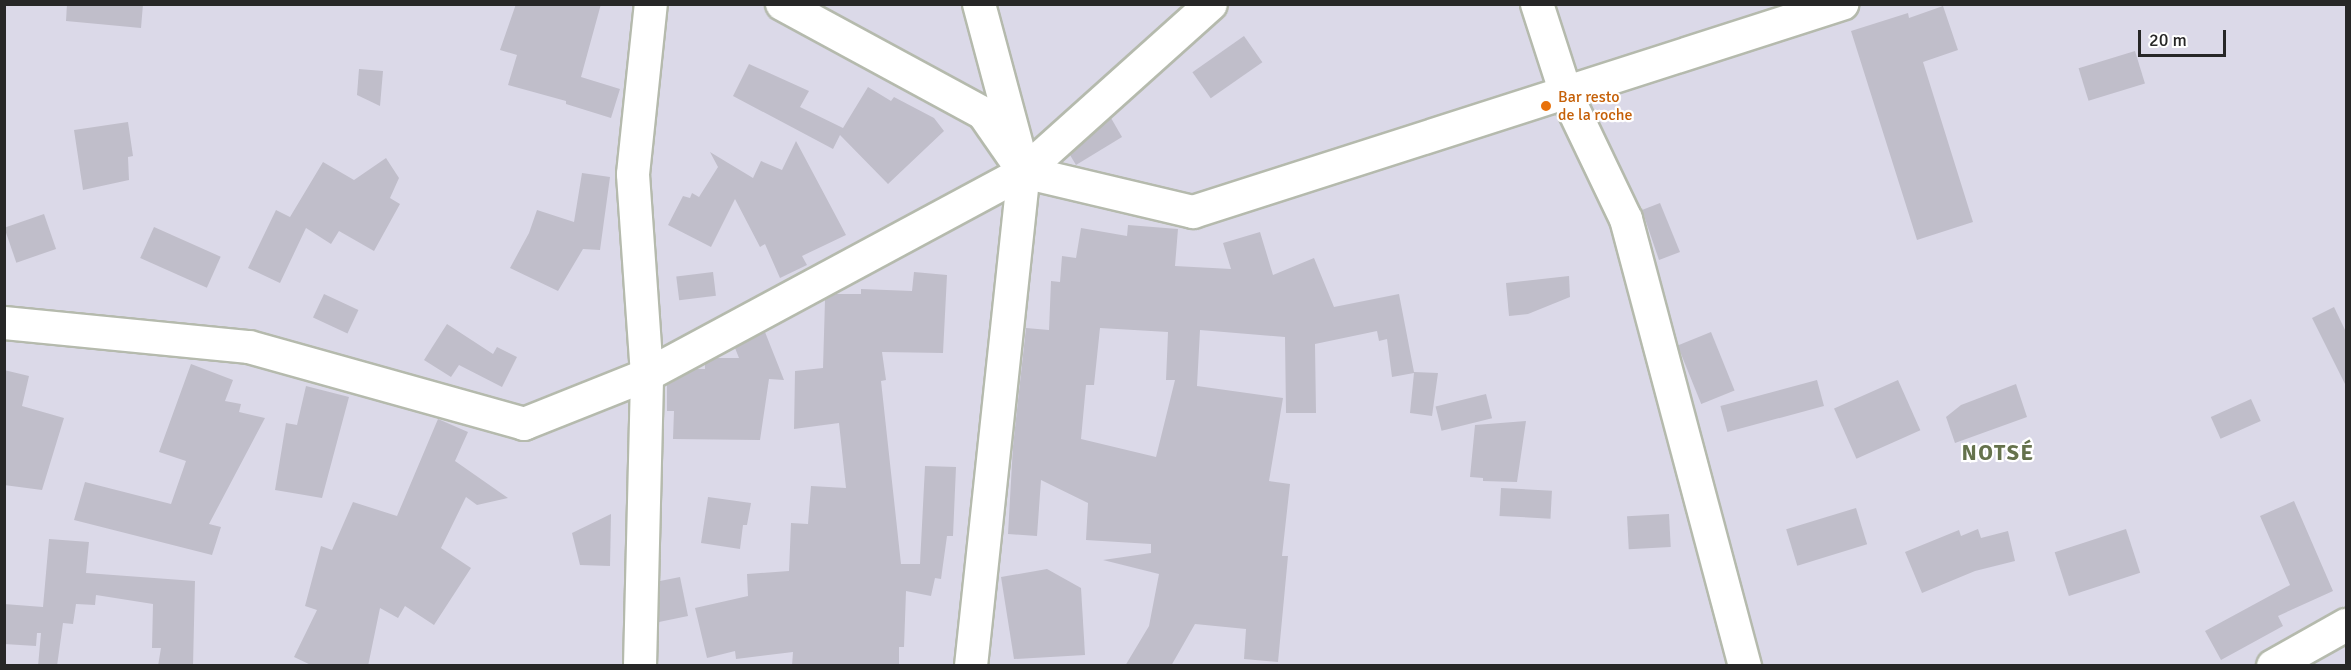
<!DOCTYPE html>
<html>
<head>
<meta charset="utf-8">
<style>
	body { margin:0 }
	#map { position:relative; width:2351px; height:670px; overflow:hidden; background:#dbd9e8; font-family:Signika,sans-serif }
	div>[style] { position:absolute }
	[style*='--x'] { left:calc(var(--x)*1px); top:calc(var(--y)*1px); width:calc(var(--w)*1px); rotate:calc(var(--a)*1deg) }
	.building>* { inset:0; background:#c0beca; transform-origin:0 0 }
	.roads { filter:drop-shadow(2px 0 #b5baad) drop-shadow(-2px 0 #b5baad) drop-shadow(0 2px #b5baad) drop-shadow(0 -2px #b5baad) }
	.street>* { height:32px; margin:-16px; padding:0 16px; transform-origin:16px; border-radius:16px; background:#fff }
	.dots>* { width:16px; height:16px; translate:-50% -50%; box-sizing:border-box; border:3px solid #fff; border-radius:50% }
	span { translate:-50% -50%; white-space:nowrap; text-align:center; line-height:1.15; -webkit-text-stroke:4.5px #fff; paint-order:stroke }
	.food-label { font-size:16px; color:#c56008 }
	.left { translate:0 -50%; text-align:left }
	.district-label { font-size:22px; color:#65724c; font-weight:700; letter-spacing:1.5px }
	.frame { position:absolute; inset:0; border:6px solid #272727; pointer-events:none }
	.scale { position:absolute; left:2138px; top:30px; width:88px; height:27px; box-sizing:border-box; border:3px solid #272727; border-top:0; padding-left:8px; font-size:18px; line-height:21px; white-space:nowrap; color:#272727; -webkit-text-stroke:4px #fff; paint-order:stroke }
</style>
</head>
<body>
<div id="map">
	<div class="building">
		<div style="clip-path:polygon(67px 4px,143px 4px,141px 28px,66px 21px)"></div>
		<div style="clip-path:polygon(516px 4px,601px 4px,581px 77px,620px 89px,611px 118px,566px 104px,566px 101px,508px 85px,517px 55px,500px 50px)"></div>
		<div style="clip-path:polygon(1943px 6px,1958px 50px,1923px 62px,1973px 222px,1917px 240px,1851px 31px,1908px 13px,1909px 18px)"></div>
		<div style="left:1244px;top:36px;width:32px;height:63px;rotate:55deg"></div>
		<div style="left:2135px;top:51px;width:34px;height:59px;rotate:73deg"></div>
		<div style="clip-path:polygon(749px 64px,809px 91px,800px 107px,843px 128px,868px 87px,891px 101px,894px 97px,934px 118px,944px 131px,888px 184px,840px 135px,833px 149px,733px 96px)"></div>
		<div style="clip-path:polygon(359px 69px,383px 71px,380px 106px,357px 95px)"></div>
		<div style="clip-path:polygon(1111px 118px,1122px 137px,1076px 165px,1070px 155px)"></div>
		<div style="clip-path:polygon(128px 122px,133px 156px,128px 157px,129px 180px,83px 190px,74px 130px)"></div>
		<div style="clip-path:polygon(796px 141px,846px 235px,802px 256px,807px 265px,780px 278px,765px 244px,760px 247px,735px 199px,711px 247px,668px 225px,683px 196px,690px 198px,692px 193px,699px 197px,718px 167px,710px 152px,753px 178px,761px 161px,782px 170px)"></div>
		<div style="clip-path:polygon(386px 158px,399px 178px,390px 198px,400px 204px,374px 251px,339px 231px,331px 244px,306px 228px,280px 283px,248px 268px,276px 210px,290px 217px,323px 162px,354px 180px)"></div>
		<div style="clip-path:polygon(582px 173px,610px 177px,600px 250px,583px 249px,558px 291px,510px 268px,529px 233px,537px 210px,574px 222px)"></div>
		<div style="clip-path:polygon(1660px 203px,1680px 252px,1659px 260px,1642px 210px)"></div>
		<div style="left:44px;top:214px;width:37px;height:42px;rotate:71deg"></div>
		<div style="clip-path:polygon(evenodd,1128px 225px,1178px 229px,1175px 266px,1231px 269px,1223px 243px,1260px 232px,1273px 275px,1314px 258px,1334px 307px,1399px 294px,1414px 372px,1438px 373px,1432px 416px,1410px 413px,1414px 373px,1392px 377px,1387px 339px,1379px 341px,1377px 331px,1315px 344px,1316px 413px,1286px 413px,1285px 337px,1200px 330px,1197px 386px,1283px 398px,1269px 481px,1290px 484px,1282px 556px,1288px 556px,1278px 662px,1244px 659px,1246px 629px,1195px 624px,1171px 666px,1125px 666px,1149px 626px,1159px 574px,1103px 560px,1151px 553px,1151px 544px,1086px 540px,1088px 503px,1041px 480px,1037px 536px,1008px 534px,1013px 446px,1026px 328px,1049px 330px,1051px 281px,1060px 282px,1062px 256px,1076px 258px,1081px 228px,1127px 236px,1128px 225px,1100px 328px,1168px 332px,1166px 380px,1175px 380px,1156px 457px,1081px 439px,1086px 385px,1094px 385px,1100px 328px)"></div>
		<div style="left:154px;top:227px;width:73px;height:34px;rotate:24deg"></div>
		<div style="left:713px;top:272px;width:24px;height:37px;rotate:83deg"></div>
		<div style="clip-path:polygon(914px 272px,947px 275px,943px 353px,882px 352px,886px 380px,881px 381px,901px 564px,920px 564px,925px 466px,956px 467px,953px 536px,947px 536px,941px 579px,935px 578px,931px 596px,906px 591px,904px 647px,899px 647px,899px 666px,792px 666px,793px 652px,736px 659px,735px 651px,707px 658px,695px 608px,748px 596px,747px 574px,789px 571px,791px 523px,808px 524px,811px 486px,846px 488px,839px 423px,794px 429px,795px 371px,823px 368px,825px 300px,836px 294px,861px 294px,861px 289px,912px 291px)"></div>
		<div style="clip-path:polygon(1569px 276px,1570px 297px,1528px 314px,1509px 316px,1506px 283px)"></div>
		<div style="left:324px;top:294px;width:38px;height:26px;rotate:25deg"></div>
		<div style="clip-path:polygon(2334px 307px,2346px 332px,2346px 386px,2312px 318px)"></div>
		<div style="clip-path:polygon(447px 324px,493px 354px,497px 347px,517px 357px,502px 387px,459px 365px,451px 377px,424px 360px)"></div>
		<div style="clip-path:polygon(765px 332px,784px 380px,769px 379px,760px 440px,673px 439px,674px 411px,667px 411px,667px 385px,696px 369px,705px 369px,705px 364px,717px 358px,739px 358px,735px 348px)"></div>
		<div style="left:1711px;top:332px;width:63px;height:36px;rotate:68deg"></div>
		<div style="clip-path:polygon(191px 364px,233px 380px,225px 401px,241px 404px,239px 412px,265px 418px,209px 524px,221px 527px,212px 555px,74px 520px,85px 482px,171px 504px,186px 461px,159px 452px)"></div>
		<div style="clip-path:polygon(4px 370px,29px 376px,22px 406px,64px 418px,42px 490px,4px 485px)"></div>
		<div style="left:1817px;top:380px;width:27px;height:100px;rotate:75deg"></div>
		<div style="left:1898px;top:380px;width:55px;height:70px;rotate:66deg"></div>
		<div style="clip-path:polygon(2016px 384px,2027px 417px,1955px 443px,1946px 417px,1961px 405px)"></div>
		<div style="clip-path:polygon(306px 386px,349px 397px,322px 498px,275px 490px,286px 423px,297px 425px)"></div>
		<div style="left:1486px;top:394px;width:25px;height:52px;rotate:76deg"></div>
		<div style="left:2251px;top:399px;width:24px;height:44px;rotate:66deg"></div>
		<div style="clip-path:polygon(438px 419px,468px 432px,455px 461px,508px 498px,477px 505px,466px 497px,441px 548px,471px 568px,434px 625px,405px 606px,398px 618px,380px 608px,368px 666px,313px 666px,294px 657px,317px 610px,305px 606px,321px 546px,332px 550px,353px 502px,397px 516px)"></div>
		<div style="clip-path:polygon(1526px 421px,1517px 482px,1483px 481px,1483px 478px,1470px 477px,1475px 425px)"></div>
		<div style="left:1501px;top:488px;width:51px;height:28px;rotate:3deg"></div>
		<div style="clip-path:polygon(708px 497px,751px 503px,747px 525px,743px 525px,740px 549px,701px 543px)"></div>
		<div style="clip-path:polygon(2294px 501px,2333px 591px,2278px 616px,2283px 626px,2221px 660px,2205px 631px,2290px 585px,2260px 516px)"></div>
		<div style="left:1856px;top:508px;width:38px;height:73px;rotate:73deg"></div>
		<div style="clip-path:polygon(611px 514px,610px 566px,580px 565px,572px 533px)"></div>
		<div style="left:1669px;top:514px;width:33px;height:42px;rotate:87deg"></div>
		<div style="clip-path:polygon(1978px 529px,1981px 538px,2008px 531px,2015px 561px,1975px 571px,1922px 593px,1905px 552px,1959px 530px,1961px 536px)"></div>
		<div style="left:2126px;top:529px;width:46px;height:75px;rotate:72deg"></div>
		<div style="clip-path:polygon(49px 539px,89px 542px,86px 573px,195px 581px,193px 666px,158px 666px,161px 648px,152px 648px,153px 604px,96px 595px,95px 605px,76px 604px,73px 624px,63px 623px,57px 666px,38px 666px,41px 633px,37px 633px,36px 646px,4px 644px,4px 604px,43px 607px)"></div>
		<div style="clip-path:polygon(1047px 569px,1081px 588px,1085px 655px,1014px 659px,1001px 577px)"></div>
		<div style="clip-path:polygon(680px 577px,688px 616px,659px 622px,660px 581px)"></div>
	</div>
	<div class="roads">
		<div class="street">
			<div style="--x:782;--y:4;--w:229;--a:28.5"></div>
			<div style="--x:983;--y:113;--w:72;--a:55.2"></div>
			<div style="--x:1024;--y:172;--w:174;--a:13.3"></div>
			<div style="--x:1193;--y:212;--w:682;--a:-17.77"></div>
			<div style="--x:1537;--y:4;--w:95;--a:72.1"></div>
			<div style="--x:1566;--y:94;--w:139;--a:64.4"></div>
			<div style="--x:1626;--y:219;--w:463;--a:75.1"></div>
			<div style="--x:4;--y:323;--w:246;--a:5.6"></div>
			<div style="--x:249;--y:347;--w:286;--a:15.6"></div>
			<div style="--x:524;--y:424;--w:132;--a:-21.7"></div>
			<div style="--x:647;--y:375;--w:428;--a:-28.3"></div>
			<div style="--x:1024;--y:172;--w:251;--a:-41.9"></div>
			<div style="--x:640;--y:666;--w:291;--a:-88.6"></div>
			<div style="--x:647;--y:375;--w:201;--a:-94"></div>
			<div style="--x:633;--y:174;--w:171;--a:-84"></div>
			<div style="--x:971;--y:666;--w:497;--a:-83.9"></div>
			<div style="--x:1024;--y:172;--w:174;--a:-105"></div>
			<div style="--x:2273;--y:666;--w:84;--a:-29.3"></div>
		</div>
	</div>
	<div class="dots">
		<div style="left:1546px;top:106px;background:#e8710a"></div>
	</div>
	<div class="food-label">
		<span class="left" style="left:1558px;top:106px">Bar resto<br>de la roche</span>
	</div>
	<div class="district-label">
		<span style="left:1998px;top:453px">NOTSÉ</span>
	</div>
	<div class="frame"></div>
	<div class="scale">20 m</div>
</div>
</body>
</html>
